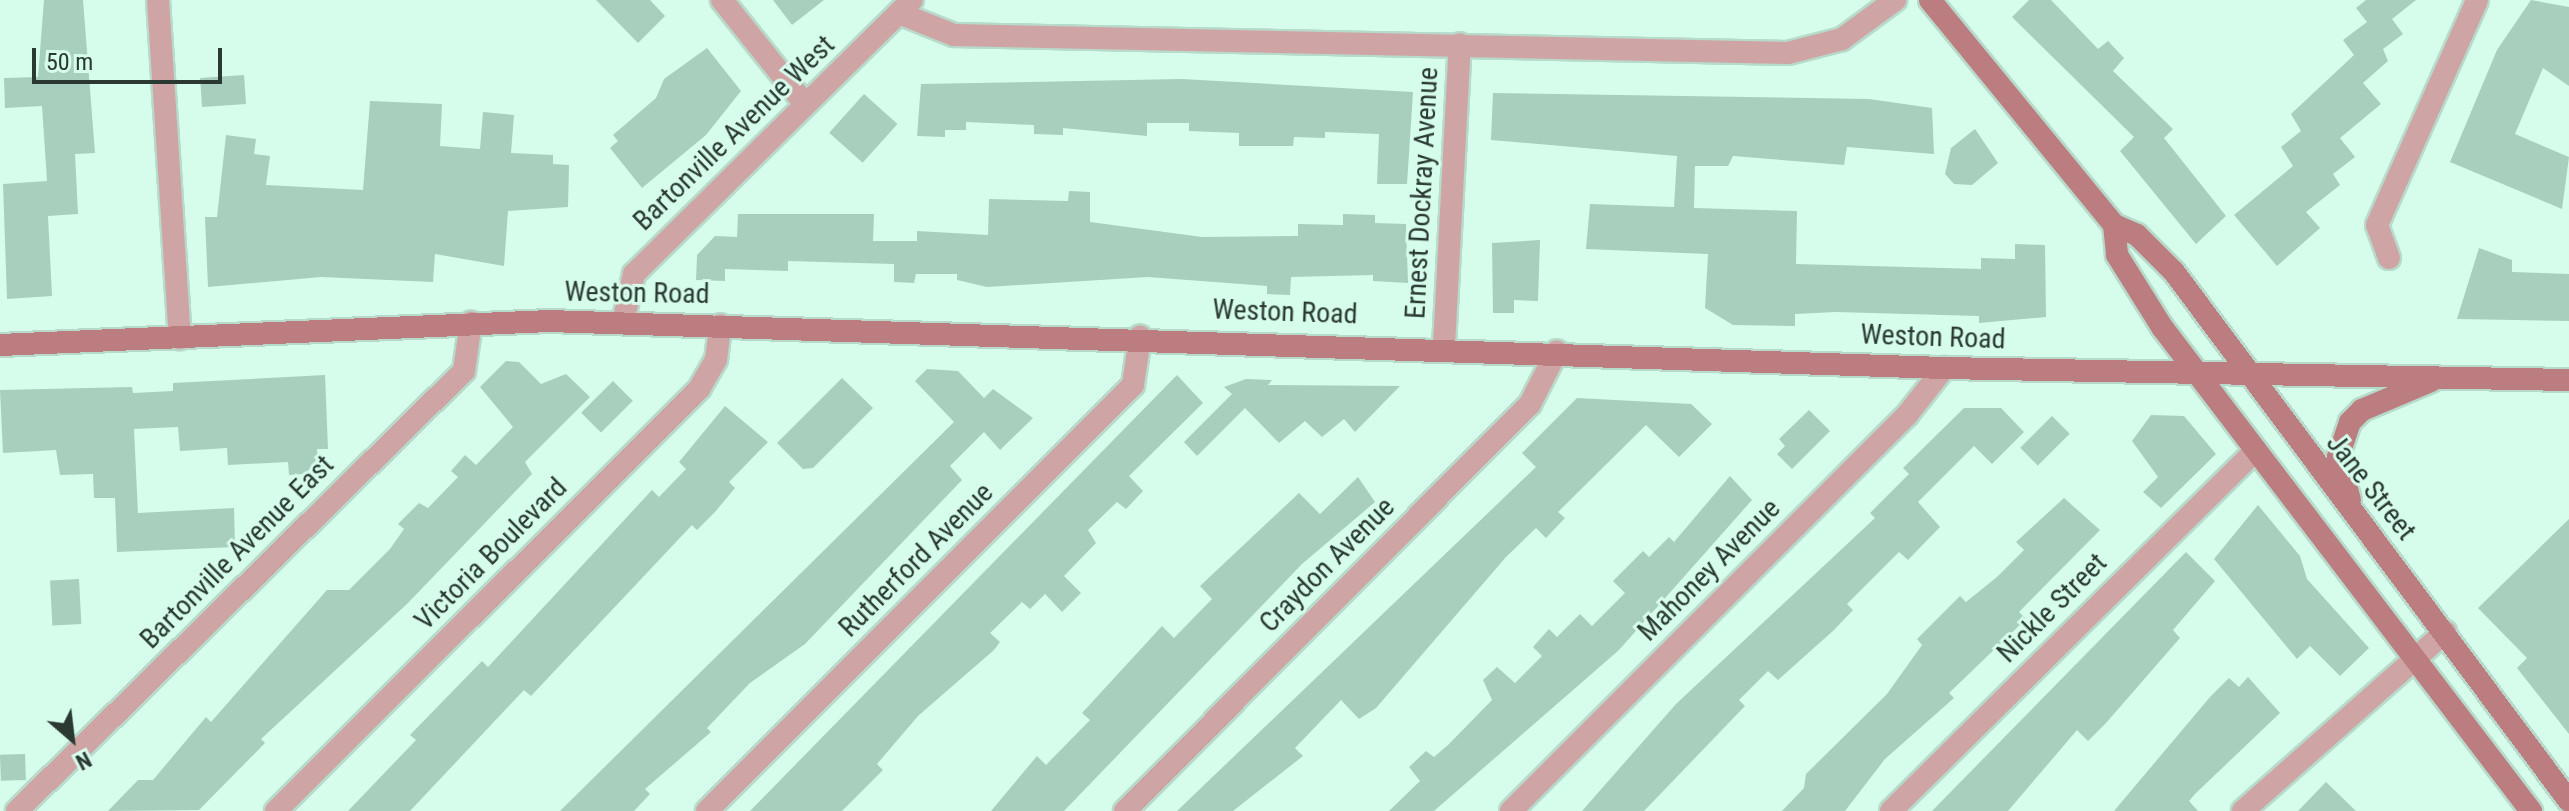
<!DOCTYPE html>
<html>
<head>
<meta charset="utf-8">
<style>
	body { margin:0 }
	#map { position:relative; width:2569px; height:811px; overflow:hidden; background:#d6fdeb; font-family:"Roboto Condensed",sans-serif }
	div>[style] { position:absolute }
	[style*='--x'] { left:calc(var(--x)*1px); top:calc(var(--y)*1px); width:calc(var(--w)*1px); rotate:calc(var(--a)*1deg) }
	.building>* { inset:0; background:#a8cebd; transform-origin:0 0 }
	.roads { filter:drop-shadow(2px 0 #b7daca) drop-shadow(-2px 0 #b7daca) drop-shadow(0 2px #b7daca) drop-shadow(0 -2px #b7daca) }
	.minor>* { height:22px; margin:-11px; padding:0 11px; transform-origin:11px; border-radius:11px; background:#cfa4a5 }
	.secondary>* { height:22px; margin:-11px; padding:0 11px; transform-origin:11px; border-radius:11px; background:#bb7d7f }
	span { translate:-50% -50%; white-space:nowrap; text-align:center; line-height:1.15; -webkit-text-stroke:6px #d6fdeb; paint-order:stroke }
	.street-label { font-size:28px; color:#2a3932 }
	.north { position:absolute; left:32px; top:699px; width:80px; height:80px; -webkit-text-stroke:6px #d6fdeb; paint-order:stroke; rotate:152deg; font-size:22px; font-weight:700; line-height:32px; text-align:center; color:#2a3932 }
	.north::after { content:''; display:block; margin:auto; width:28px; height:36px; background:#2a3932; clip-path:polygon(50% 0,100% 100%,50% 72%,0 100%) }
	.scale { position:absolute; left:32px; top:48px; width:190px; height:36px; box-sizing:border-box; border:4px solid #2a3932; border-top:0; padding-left:10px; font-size:24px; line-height:28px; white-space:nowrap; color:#2a3932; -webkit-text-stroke:6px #d6fdeb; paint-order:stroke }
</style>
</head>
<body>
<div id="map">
	<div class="building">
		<div style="clip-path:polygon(44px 0,83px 0,95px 153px,75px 154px,78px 214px,48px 216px,52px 296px,7px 299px,3px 184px,47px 181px,42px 106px,5px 108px,4px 78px,38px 77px)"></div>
		<div style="clip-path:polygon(596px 0,650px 0,665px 16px,638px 43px)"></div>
		<div style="clip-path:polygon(773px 0,824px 0,792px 25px)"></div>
		<div style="clip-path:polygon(2029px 0,2051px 0,2098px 49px,2108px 41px,2124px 58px,2113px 71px,2173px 129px,2164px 138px,2226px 216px,2196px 244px,2120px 151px,2134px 137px,2012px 17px)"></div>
		<div style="clip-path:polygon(2366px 0,2416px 0,2392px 19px,2403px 34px,2383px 49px,2388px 61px,2363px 83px,2381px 104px,2340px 138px,2355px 157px,2333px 174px,2340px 185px,2306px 212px,2320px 228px,2277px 266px,2234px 215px,2293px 166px,2281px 147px,2301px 131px,2291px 114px,2354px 55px,2343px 40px,2367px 22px,2356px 8px)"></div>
		<div style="clip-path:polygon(2531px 0,2569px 7px,2569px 86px,2543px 68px,2515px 134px,2569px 157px,2562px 209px,2450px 162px,2497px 50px)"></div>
		<div style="clip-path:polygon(707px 48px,741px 91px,706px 135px,642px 188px,610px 148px,618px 141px,613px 135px,656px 98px,664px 79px)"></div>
		<div style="left:244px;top:75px;width:29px;height:44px;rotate:86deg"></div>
		<div style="clip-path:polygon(1182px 79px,1413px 92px,1407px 184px,1377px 184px,1379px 134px,1325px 132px,1325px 138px,1294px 137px,1293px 146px,1239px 146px,1239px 133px,1189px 131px,1189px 123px,1147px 123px,1147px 136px,1063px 128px,1063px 135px,1034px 134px,1034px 125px,966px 122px,966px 130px,945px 130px,945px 137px,917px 136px,921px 84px)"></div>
		<div style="clip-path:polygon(1493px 93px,1869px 99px,1932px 108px,1934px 154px,1847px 147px,1844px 165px,1733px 156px,1728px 166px,1695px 166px,1694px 208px,1797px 211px,1796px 264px,1981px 269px,1981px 258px,2015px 259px,2015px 244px,2045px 245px,2046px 317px,1979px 323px,1979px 316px,1836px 312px,1795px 314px,1795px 326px,1733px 325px,1705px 308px,1708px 254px,1586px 249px,1590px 204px,1674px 207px,1677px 156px,1491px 140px)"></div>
		<div style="left:864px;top:94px;width:45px;height:52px;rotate:42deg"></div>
		<div style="clip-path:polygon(370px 101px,442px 104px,440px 146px,480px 149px,483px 112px,514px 115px,511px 153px,553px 155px,553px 164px,569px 165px,568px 207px,508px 211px,504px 266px,435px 254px,433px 282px,321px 277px,208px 287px,205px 217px,217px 217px,226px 135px,256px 139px,254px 154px,270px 156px,266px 185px,363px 190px)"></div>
		<div style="clip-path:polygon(1975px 129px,1998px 163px,1972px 185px,1954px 184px,1945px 174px,1951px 148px)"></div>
		<div style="clip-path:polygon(1069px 191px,1090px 192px,1090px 222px,1202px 237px,1298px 236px,1298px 224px,1343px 225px,1343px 214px,1375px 215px,1375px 223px,1406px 224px,1408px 283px,1373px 281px,1373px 275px,1291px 277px,1290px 295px,1267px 294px,1267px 286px,1148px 277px,987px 287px,957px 280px,957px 274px,916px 274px,914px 283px,894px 282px,894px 264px,788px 261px,788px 271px,725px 269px,725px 281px,696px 280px,697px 255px,715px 236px,737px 237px,738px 214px,874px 214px,873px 241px,917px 241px,917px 231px,988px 235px,989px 199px,1068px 201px)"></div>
		<div style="clip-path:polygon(1540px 240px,1538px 301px,1514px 300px,1514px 313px,1493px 313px,1492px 243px)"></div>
		<div style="clip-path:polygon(2479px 248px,2512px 260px,2512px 272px,2569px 274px,2569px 321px,2457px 319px)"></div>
		<div style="clip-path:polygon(506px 361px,519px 362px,541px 384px,566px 374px,590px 397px,525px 462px,532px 474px,408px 603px,261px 739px,265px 743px,199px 810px,108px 811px,138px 780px,153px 780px,206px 717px,211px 722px,327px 590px,349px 590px,390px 549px,404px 529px,398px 524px,419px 503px,428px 508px,458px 477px,451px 471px,465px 455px,476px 465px,513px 427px,480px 387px)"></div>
		<div style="clip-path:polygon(927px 369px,958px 371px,984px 398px,993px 389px,1033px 418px,1000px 450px,984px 432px,950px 466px,962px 480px,805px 644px,750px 683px,707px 728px,711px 732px,645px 789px,650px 794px,634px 811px,560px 811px,954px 422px,915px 381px)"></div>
		<div style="clip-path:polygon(325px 375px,328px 449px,317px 449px,318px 462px,304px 474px,289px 475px,288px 462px,228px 465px,227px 448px,180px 451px,178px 427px,134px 429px,138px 513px,234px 508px,235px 547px,117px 552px,115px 498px,94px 498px,93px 474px,60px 475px,56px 450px,3px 453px,0 390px,132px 387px,133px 393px,173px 391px,173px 383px)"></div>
		<div style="clip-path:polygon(1177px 375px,1203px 403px,1129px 476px,1143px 491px,1126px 509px,1117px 502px,1088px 530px,1096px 543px,1064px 576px,1081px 593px,1062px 612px,1045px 594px,1030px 609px,1022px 602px,990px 633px,1000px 642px,994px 650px,918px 716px,877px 764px,883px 770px,842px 811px,750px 811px)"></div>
		<div style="clip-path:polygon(842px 378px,873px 408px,813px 468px,803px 469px,777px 443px)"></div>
		<div style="clip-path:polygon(1246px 379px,1272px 380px,1268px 385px,1400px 386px,1355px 432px,1344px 419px,1322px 437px,1305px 421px,1279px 443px,1245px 408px,1197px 456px,1184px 442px,1232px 394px,1224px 387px)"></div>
		<div style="left:613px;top:381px;width:28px;height:45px;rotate:45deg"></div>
		<div style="clip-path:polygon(1577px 398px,1691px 404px,1712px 424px,1679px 457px,1646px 425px,1558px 512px,1565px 518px,1546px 538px,1536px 528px,1506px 557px,1376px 708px,1359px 719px,1341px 700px,1295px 748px,1303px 756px,1233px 811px,1177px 811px,1536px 467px,1522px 453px)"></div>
		<div style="clip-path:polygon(725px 406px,768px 442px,729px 482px,735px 488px,715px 512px,697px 530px,692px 525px,531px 696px,524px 690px,410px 811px,348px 811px,416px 740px,410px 735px,482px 661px,488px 667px,652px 490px,659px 497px,686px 469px,679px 462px)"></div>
		<div style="clip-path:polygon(1964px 408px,2001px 408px,2024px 432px,1992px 464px,1974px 446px,1918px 502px,1940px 527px,1908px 560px,1899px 552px,1847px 604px,1853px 610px,1834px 630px,1778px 680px,1768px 671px,1739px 700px,1745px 706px,1644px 811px,1582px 811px,1676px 704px,1875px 518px,1870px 513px,1909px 474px,1903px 468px)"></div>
		<div style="clip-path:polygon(1809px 410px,1830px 431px,1792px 469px,1777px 454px,1785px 446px,1779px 439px)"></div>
		<div style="clip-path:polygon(2151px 415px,2184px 416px,2216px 454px,2161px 508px,2143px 492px,2158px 477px,2132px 441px)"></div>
		<div style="left:2052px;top:416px;width:25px;height:45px;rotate:45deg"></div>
		<div style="clip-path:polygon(1730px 476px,1752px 500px,1619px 650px,1434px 811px,1389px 811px,1420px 781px,1409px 767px,1426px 751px,1434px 757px,1448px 745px,1492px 700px,1483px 680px,1497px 667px,1515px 683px,1542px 656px,1533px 647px,1549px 629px,1557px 637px,1580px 614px,1592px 626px,1625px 593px,1613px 581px,1643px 551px,1649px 557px,1669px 537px,1674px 542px)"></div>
		<div style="clip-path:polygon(1358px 477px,1375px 502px,1302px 564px,1064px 811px,991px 811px,1037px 756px,1046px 765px,1090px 720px,1082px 713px,1162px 626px,1174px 638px,1212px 599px,1200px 586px,1299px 493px,1320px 514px)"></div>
		<div style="clip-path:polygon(2064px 498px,2100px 530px,2019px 612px,2026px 619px,1949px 693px,1954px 698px,1885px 759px,1845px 811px,1782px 811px,1804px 788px,1806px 774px,1887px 694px,1922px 645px,1917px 639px,1960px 596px,1966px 602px,1997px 577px,2024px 550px,2016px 542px)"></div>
		<div style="clip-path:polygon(2258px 505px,2300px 556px,2307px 579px,2369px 648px,2340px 676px,2310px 646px,2297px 659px,2214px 559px)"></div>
		<div style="clip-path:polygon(2569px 519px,2569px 734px,2517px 668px,2527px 658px,2478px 608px)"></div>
		<div style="clip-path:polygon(2186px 552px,2215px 581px,2173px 630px,2180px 638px,2106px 723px,2088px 741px,2077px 730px,2008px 811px,1932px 811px)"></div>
		<div style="left:79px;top:579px;width:45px;height:29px;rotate:87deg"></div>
		<div style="clip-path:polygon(2248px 677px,2280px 713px,2195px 794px,2189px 801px,2198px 811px,2114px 811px,2210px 697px,2229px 678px,2239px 687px)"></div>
		<div style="left:25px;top:754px;width:26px;height:25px;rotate:88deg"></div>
		<div style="clip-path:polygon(2326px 782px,2356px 811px,2298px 811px)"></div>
	</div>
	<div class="roads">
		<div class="minor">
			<div style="--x:158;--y:0;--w:339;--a:86.3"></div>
			<div style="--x:722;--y:0;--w:133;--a:51.4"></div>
			<div style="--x:899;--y:13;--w:59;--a:21.8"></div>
			<div style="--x:954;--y:35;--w:834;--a:1.24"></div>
			<div style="--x:1788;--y:53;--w:56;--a:-14.5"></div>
			<div style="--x:1842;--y:39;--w:66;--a:-36.3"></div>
			<div style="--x:2389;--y:258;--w:35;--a:-110"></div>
			<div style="--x:2377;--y:225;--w:246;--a:-66"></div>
			<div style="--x:623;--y:322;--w:49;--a:-77.1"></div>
			<div style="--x:634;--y:274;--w:390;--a:-44.6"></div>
			<div style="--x:1444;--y:346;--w:302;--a:-87"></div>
			<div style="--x:17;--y:811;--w:627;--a:-44.55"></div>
			<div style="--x:464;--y:371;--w:49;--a:-81.9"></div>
			<div style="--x:276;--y:811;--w:598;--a:-44.93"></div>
			<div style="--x:699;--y:389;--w:34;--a:-60"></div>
			<div style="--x:716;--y:360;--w:35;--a:-83"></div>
			<div style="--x:707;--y:811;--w:602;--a:-45"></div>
			<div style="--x:1133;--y:385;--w:49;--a:-81.7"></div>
			<div style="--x:1125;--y:811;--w:574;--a:-45.14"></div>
			<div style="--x:1530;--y:404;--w:59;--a:-63"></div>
			<div style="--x:1511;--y:811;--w:560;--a:-45"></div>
			<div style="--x:1907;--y:415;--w:60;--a:-51.8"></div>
			<div style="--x:1891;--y:811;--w:513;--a:-44.68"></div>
			<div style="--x:2243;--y:811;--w:270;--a:-41.5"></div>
		</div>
		<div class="secondary">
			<div style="--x:1930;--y:0;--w:291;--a:50.7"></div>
			<div style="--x:2114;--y:225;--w:25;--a:23"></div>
			<div style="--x:2137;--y:235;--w:52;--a:45"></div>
			<div style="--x:2174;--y:272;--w:660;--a:53.25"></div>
			<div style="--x:2114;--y:225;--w:30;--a:84"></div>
			<div style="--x:2117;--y:255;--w:85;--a:58"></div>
			<div style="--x:2162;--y:327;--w:609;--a:52.68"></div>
			<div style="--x:0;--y:345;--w:550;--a:-2.5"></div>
			<div style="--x:549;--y:321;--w:1396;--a:1.93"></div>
			<div style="--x:1944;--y:368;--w:625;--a:1.1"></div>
			<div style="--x:2350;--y:500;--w:45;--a:-105.6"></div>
			<div style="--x:2338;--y:457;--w:37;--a:-71"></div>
			<div style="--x:2350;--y:422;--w:17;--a:-45"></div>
			<div style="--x:2362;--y:410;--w:75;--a:-22.8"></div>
		</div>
	</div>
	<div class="street-label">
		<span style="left:734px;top:133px;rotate:-44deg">Bartonville Avenue West</span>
		<span style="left:1422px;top:193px;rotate:-87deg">Ernest Dockray Avenue</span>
		<span style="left:637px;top:293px;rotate:1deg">Weston Road</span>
		<span style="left:1285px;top:312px;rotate:2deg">Weston Road</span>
		<span style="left:1933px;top:337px;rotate:2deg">Weston Road</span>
		<span style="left:2371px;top:487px;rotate:52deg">Jane Street</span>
		<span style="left:237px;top:552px;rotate:-45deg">Bartonville Avenue East</span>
		<span style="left:491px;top:554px;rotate:-45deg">Victoria Boulevard</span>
		<span style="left:916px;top:560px;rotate:-45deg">Rutherford Avenue</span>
		<span style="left:1327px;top:565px;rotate:-45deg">Craydon Avenue</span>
		<span style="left:1709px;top:570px;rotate:-45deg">Mahoney Avenue</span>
		<span style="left:2052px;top:608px;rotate:-45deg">Nickle Street</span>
	</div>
	<div class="north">N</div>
	<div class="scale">50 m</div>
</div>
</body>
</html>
